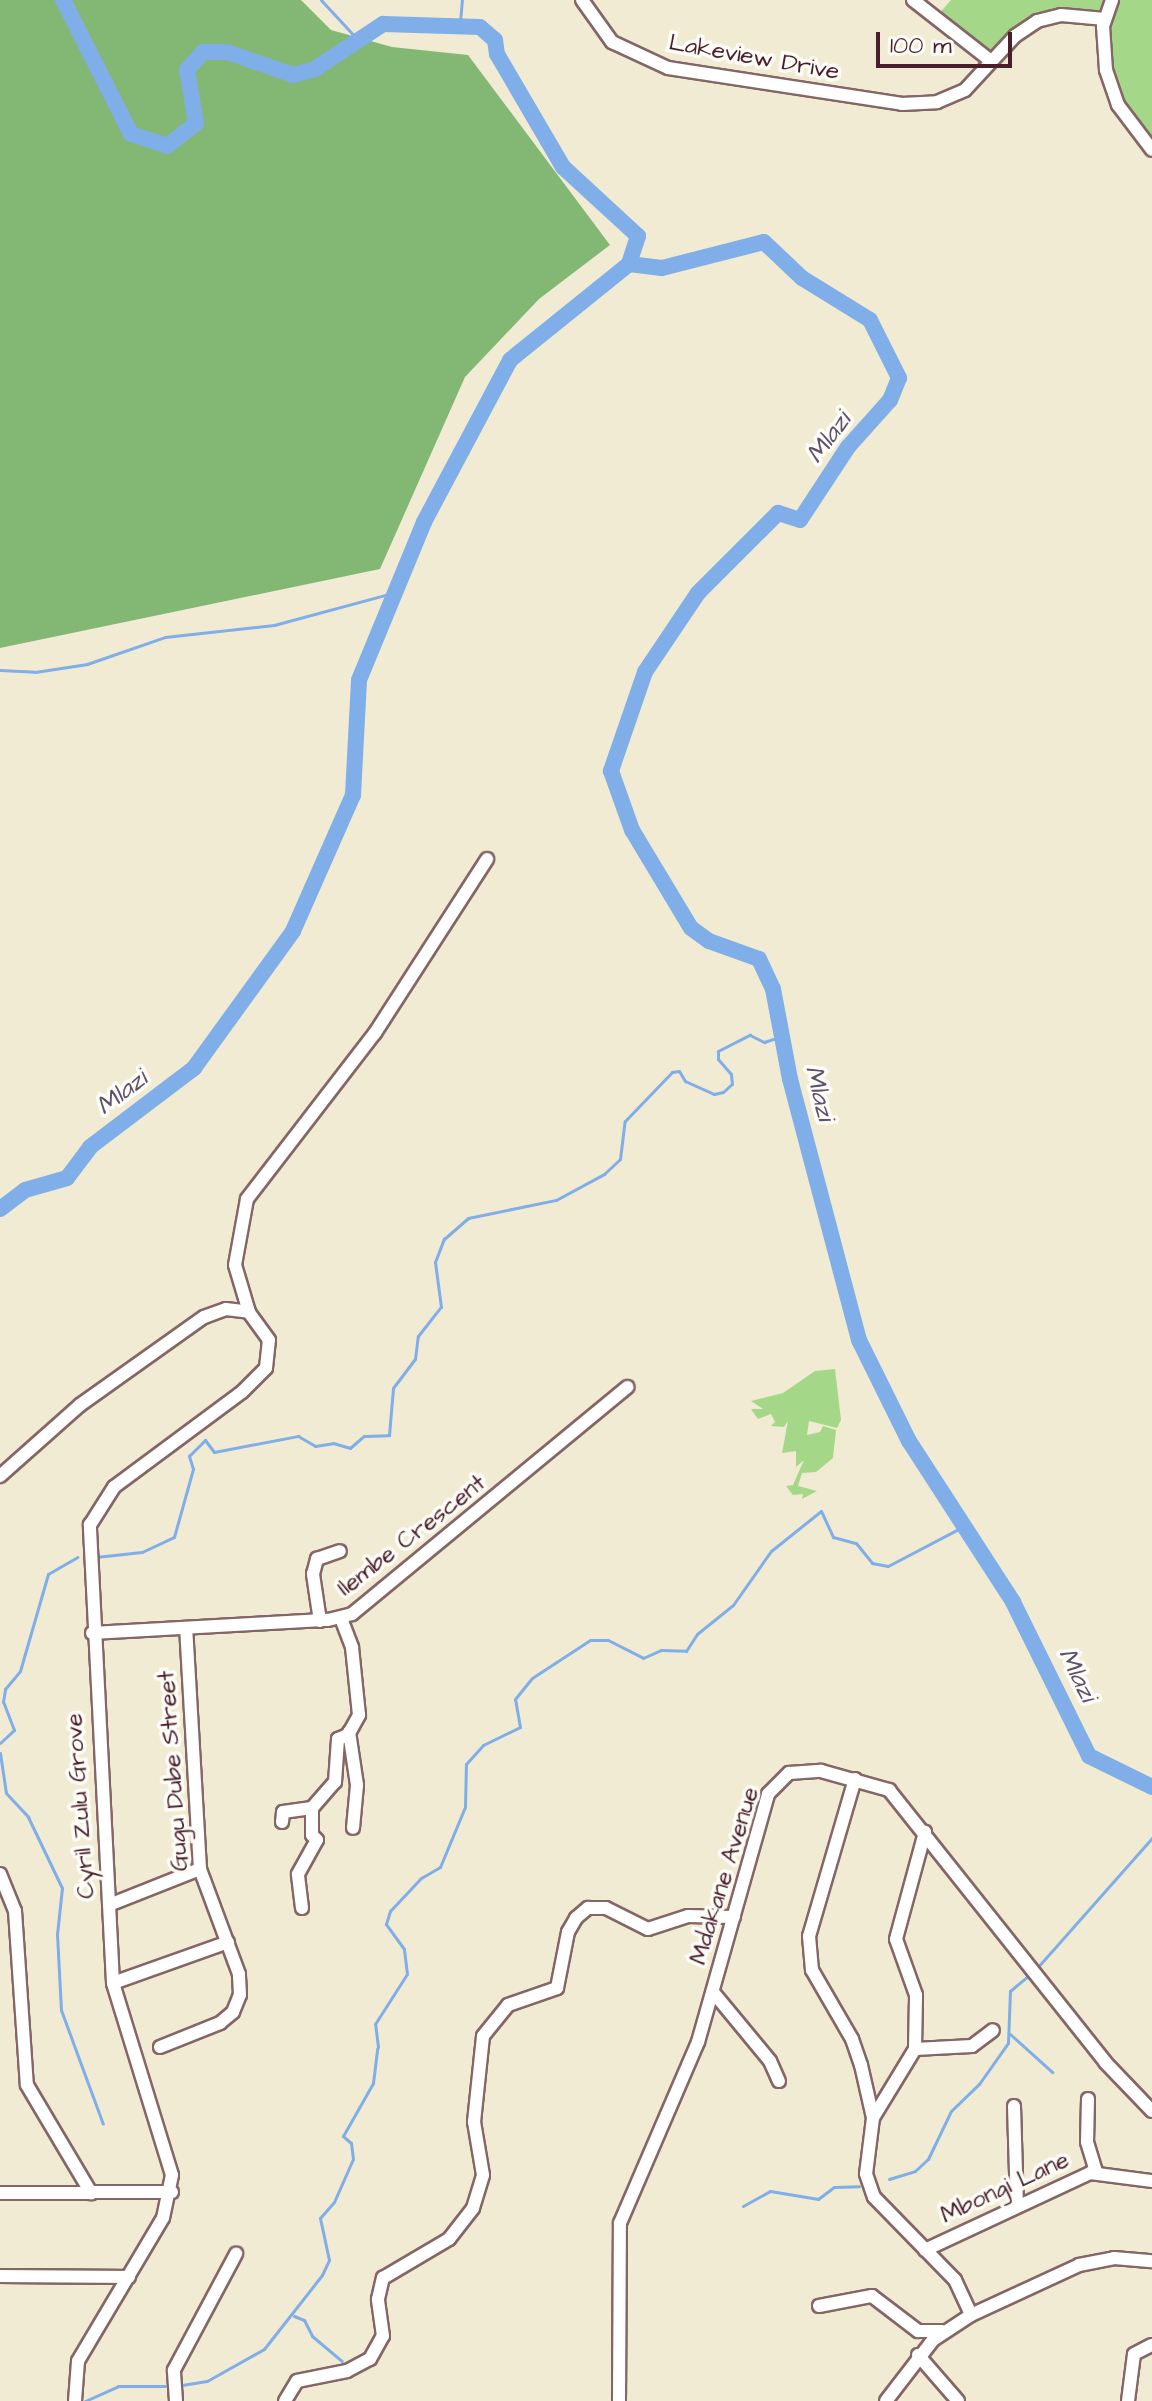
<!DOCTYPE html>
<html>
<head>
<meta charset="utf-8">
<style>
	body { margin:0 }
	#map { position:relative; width:1152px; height:2401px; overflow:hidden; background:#f2ebd3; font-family:"Architects Daughter",sans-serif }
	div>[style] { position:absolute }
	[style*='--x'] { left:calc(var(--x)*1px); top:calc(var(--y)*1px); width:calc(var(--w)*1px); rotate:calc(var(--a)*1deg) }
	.green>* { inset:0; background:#a4d888 }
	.forest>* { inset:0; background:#83b874 }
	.stream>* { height:3px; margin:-1.5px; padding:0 1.5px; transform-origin:1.5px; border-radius:1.5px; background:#7faee9 }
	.river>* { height:16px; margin:-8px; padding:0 8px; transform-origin:8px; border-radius:8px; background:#7faee9 }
	.roads { filter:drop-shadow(2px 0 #856666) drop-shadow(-2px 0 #856666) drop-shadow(0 2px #856666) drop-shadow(0 -2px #856666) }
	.minor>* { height:12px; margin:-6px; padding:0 6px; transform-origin:6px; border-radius:6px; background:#fff }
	span { translate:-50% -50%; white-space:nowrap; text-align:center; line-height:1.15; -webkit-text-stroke:7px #fdfcf7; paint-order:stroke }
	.street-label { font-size:24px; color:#4a1f2b }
	.water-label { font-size:26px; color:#5d516e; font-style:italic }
	.scale { position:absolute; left:876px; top:32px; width:136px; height:36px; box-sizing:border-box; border:4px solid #4a1f2b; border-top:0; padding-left:10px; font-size:24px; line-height:28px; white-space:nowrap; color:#4a1f2b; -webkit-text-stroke:6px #fdfcf7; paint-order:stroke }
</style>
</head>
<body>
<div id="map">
	<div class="green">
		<div style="clip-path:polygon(951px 0,1152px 0,1152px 149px,1114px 95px,1106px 19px,1050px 16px,991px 61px,936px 17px)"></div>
		<div style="clip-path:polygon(835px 1369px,841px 1420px,837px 1428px,809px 1421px,807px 1435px,820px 1432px,823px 1426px,836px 1430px,833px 1458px,816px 1472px,802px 1473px,798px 1486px,817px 1491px,802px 1499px,803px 1494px,793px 1495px,786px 1486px,793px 1485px,804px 1460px,796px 1467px,796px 1451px,782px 1453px,788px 1421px,784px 1427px,771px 1426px,775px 1422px,771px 1414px,758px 1419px,751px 1409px,763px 1409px,751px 1401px,783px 1393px,815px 1371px)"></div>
	</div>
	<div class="forest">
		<div style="clip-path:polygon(0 0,301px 0,331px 30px,392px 47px,468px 55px,610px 245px,539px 299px,465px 377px,380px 569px,0 648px)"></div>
	</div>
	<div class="stream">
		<div style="--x:321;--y:0;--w:56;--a:47.2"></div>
		<div style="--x:460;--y:22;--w:22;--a:-85"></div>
		<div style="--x:0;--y:670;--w:35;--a:3"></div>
		<div style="--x:35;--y:672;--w:53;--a:-8.7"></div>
		<div style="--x:87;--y:664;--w:83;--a:-19.1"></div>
		<div style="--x:165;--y:637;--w:110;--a:-6.3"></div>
		<div style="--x:274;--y:625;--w:126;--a:-15.1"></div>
		<div style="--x:96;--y:1557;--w:46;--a:-6.2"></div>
		<div style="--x:142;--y:1552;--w:35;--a:-25"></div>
		<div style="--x:174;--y:1537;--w:71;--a:-74.4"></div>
		<div style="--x:193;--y:1469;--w:14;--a:-107"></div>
		<div style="--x:189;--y:1456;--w:23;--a:-45"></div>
		<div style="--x:205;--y:1440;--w:15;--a:53"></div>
		<div style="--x:214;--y:1452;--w:86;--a:-10.8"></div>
		<div style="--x:298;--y:1436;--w:20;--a:30"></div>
		<div style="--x:315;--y:1446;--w:18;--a:-9"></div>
		<div style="--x:333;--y:1443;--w:18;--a:16"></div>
		<div style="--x:350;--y:1448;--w:18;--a:-41"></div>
		<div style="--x:364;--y:1436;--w:25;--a:-2"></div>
		<div style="--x:389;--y:1435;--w:47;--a:-85.1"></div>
		<div style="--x:393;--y:1388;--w:36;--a:-53"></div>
		<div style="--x:415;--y:1359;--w:23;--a:-83"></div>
		<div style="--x:418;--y:1336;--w:37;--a:-52"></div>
		<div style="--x:441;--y:1307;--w:45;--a:-97.6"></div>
		<div style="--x:435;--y:1262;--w:25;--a:-69"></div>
		<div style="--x:444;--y:1239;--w:32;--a:-41"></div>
		<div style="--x:468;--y:1218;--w:90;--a:-11.6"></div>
		<div style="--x:556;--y:1200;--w:55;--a:-28.4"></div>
		<div style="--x:604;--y:1174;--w:22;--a:-43"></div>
		<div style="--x:620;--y:1159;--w:38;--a:-83"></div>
		<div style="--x:625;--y:1121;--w:68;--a:-46.2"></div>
		<div style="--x:672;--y:1072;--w:7;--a:-8"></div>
		<div style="--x:679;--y:1071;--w:12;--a:59"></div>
		<div style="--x:685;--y:1081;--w:32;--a:24"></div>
		<div style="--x:714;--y:1094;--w:9;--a:-13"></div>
		<div style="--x:723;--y:1092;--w:12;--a:-42"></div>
		<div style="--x:732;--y:1084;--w:10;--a:-96"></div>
		<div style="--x:731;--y:1074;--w:20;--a:-131"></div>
		<div style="--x:718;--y:1059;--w:8;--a:-90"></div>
		<div style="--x:718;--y:1051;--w:36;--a:-27"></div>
		<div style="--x:750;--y:1035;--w:16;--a:27"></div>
		<div style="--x:764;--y:1042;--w:19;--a:-18"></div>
		<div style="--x:0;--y:1743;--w:19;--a:-43"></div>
		<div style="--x:14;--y:1730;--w:30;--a:-111"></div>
		<div style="--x:3;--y:1702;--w:13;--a:-81"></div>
		<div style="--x:5;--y:1689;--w:23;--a:-50"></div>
		<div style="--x:20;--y:1671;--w:101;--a:-73.9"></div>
		<div style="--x:48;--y:1574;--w:34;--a:-30"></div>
		<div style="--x:0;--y:1753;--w:40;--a:81.5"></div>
		<div style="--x:6;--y:1793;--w:33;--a:47"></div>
		<div style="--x:28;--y:1817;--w:79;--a:64.4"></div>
		<div style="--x:62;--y:1888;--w:46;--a:96.2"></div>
		<div style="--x:57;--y:1934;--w:76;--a:87"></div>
		<div style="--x:61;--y:2010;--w:121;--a:69.8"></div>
		<div style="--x:1036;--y:1969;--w:175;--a:-48.5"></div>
		<div style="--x:1010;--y:2034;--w:57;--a:42.1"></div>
		<div style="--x:378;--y:2047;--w:23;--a:-97"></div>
		<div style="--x:375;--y:2024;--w:59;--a:-57.4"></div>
		<div style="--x:407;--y:1974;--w:25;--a:-97"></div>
		<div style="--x:404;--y:1949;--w:31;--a:-126"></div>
		<div style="--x:386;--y:1924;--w:14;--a:-73"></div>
		<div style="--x:390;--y:1911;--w:45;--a:-46.8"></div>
		<div style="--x:421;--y:1878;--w:22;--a:-30"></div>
		<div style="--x:440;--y:1867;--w:65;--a:-67.4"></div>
		<div style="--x:465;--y:1807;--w:43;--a:-88.7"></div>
		<div style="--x:466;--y:1764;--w:25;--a:-48"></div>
		<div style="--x:483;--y:1745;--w:41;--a:-25.9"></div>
		<div style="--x:520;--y:1727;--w:28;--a:-100"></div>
		<div style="--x:515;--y:1699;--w:27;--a:-51"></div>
		<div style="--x:532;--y:1678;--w:69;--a:-33.2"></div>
		<div style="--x:590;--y:1640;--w:18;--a:0"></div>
		<div style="--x:608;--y:1640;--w:39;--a:27"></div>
		<div style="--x:643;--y:1658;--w:20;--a:-24"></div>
		<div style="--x:661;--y:1650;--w:25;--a:2"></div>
		<div style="--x:686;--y:1651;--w:20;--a:-57"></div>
		<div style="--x:697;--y:1634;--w:46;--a:-38.9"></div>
		<div style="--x:733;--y:1605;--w:66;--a:-54.9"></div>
		<div style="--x:771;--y:1551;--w:64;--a:-38.7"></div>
		<div style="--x:821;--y:1511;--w:29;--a:65"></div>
		<div style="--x:833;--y:1537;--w:24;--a:15"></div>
		<div style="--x:856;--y:1543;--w:26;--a:51"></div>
		<div style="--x:872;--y:1563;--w:16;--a:11"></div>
		<div style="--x:888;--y:1566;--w:88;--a:-27.7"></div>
		<div style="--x:889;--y:2179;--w:27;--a:-17"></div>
		<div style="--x:915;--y:2171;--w:18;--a:-43"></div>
		<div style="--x:928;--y:2159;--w:53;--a:-64.4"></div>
		<div style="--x:951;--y:2111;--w:39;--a:-44"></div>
		<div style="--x:979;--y:2084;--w:50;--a:-54.7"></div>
		<div style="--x:1008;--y:2043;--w:52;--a:-87.8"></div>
		<div style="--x:1010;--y:1991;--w:26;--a:-40"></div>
		<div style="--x:743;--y:2206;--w:31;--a:-29"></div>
		<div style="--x:770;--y:2191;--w:49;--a:9.5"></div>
		<div style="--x:818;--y:2199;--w:20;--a:-37"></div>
		<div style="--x:834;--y:2187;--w:25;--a:-2"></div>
		<div style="--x:294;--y:2316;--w:11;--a:22"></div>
		<div style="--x:304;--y:2320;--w:18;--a:63"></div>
		<div style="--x:312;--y:2336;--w:39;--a:40"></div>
		<div style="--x:182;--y:2385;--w:25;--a:-9"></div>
		<div style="--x:207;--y:2381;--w:65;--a:-29.3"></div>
		<div style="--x:264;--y:2349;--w:94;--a:-51.9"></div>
		<div style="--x:322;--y:2275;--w:17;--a:-65"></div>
		<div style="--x:329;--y:2260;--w:43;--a:-102.1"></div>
		<div style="--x:320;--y:2218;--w:21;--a:-49"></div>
		<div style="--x:334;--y:2202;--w:47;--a:-66.2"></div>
		<div style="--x:353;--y:2159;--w:16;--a:-97"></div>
		<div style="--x:351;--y:2143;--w:11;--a:-139"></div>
		<div style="--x:343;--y:2136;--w:61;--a:-60.5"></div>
		<div style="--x:373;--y:2083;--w:35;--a:-83"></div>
		<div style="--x:85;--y:2401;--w:36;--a:-24"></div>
		<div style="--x:118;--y:2386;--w:47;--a:0"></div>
	</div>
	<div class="river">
		<div style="--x:63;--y:0;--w:150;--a:63.1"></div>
		<div style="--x:131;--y:134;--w:38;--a:18"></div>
		<div style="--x:167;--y:146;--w:37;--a:-38"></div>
		<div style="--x:196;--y:123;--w:54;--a:-99.6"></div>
		<div style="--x:187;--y:70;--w:24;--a:-48"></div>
		<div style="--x:203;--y:52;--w:24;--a:0"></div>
		<div style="--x:227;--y:52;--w:70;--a:19.2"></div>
		<div style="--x:293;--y:75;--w:23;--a:-15"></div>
		<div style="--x:315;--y:69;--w:82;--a:-33.5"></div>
		<div style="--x:383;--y:24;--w:97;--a:1.8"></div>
		<div style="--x:480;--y:27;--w:20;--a:41"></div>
		<div style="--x:495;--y:40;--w:14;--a:82"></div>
		<div style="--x:497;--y:54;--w:131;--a:59.7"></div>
		<div style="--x:563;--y:167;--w:102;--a:42.6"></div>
		<div style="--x:638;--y:236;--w:29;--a:108"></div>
		<div style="--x:0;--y:1209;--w:31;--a:-37"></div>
		<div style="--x:25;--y:1190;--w:44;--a:-15.9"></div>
		<div style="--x:67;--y:1178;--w:39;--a:-53"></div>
		<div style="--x:90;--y:1147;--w:131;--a:-37.2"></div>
		<div style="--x:194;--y:1068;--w:169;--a:-54.1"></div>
		<div style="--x:293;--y:931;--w:149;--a:-66.2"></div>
		<div style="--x:353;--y:795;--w:115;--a:-87"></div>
		<div style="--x:359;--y:680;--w:171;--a:-67.6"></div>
		<div style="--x:424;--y:522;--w:183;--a:-62"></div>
		<div style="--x:510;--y:360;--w:153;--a:-38.9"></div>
		<div style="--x:629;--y:264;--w:33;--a:7"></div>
		<div style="--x:662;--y:268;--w:105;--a:-14.3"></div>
		<div style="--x:764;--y:242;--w:52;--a:43.5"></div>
		<div style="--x:802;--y:278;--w:80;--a:31.7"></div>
		<div style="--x:870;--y:320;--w:65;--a:63.4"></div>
		<div style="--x:899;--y:378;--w:24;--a:112"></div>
		<div style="--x:890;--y:400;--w:63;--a:131.8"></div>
		<div style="--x:848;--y:447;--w:87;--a:123.3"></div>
		<div style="--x:800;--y:520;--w:23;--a:-162"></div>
		<div style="--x:778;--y:513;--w:113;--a:135"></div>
		<div style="--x:698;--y:593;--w:95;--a:123.9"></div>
		<div style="--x:645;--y:672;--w:105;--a:109"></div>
		<div style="--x:611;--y:771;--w:63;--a:70.4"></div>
		<div style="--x:632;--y:830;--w:114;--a:59"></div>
		<div style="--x:691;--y:928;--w:22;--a:36"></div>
		<div style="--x:709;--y:941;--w:53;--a:19.8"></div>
		<div style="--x:759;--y:959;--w:33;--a:65"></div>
		<div style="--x:773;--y:989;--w:92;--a:79.3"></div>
		<div style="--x:790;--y:1079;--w:270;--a:75.2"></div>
		<div style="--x:859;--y:1340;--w:113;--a:63.7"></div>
		<div style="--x:909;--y:1441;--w:192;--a:57.1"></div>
		<div style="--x:1013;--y:1602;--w:172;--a:63.7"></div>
		<div style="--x:1089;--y:1756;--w:70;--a:26.2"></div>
	</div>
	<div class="roads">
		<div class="minor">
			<div style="--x:582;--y:0;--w:52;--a:54.5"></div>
			<div style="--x:612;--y:42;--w:62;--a:24.9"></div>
			<div style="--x:668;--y:68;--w:237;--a:8.7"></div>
			<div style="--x:902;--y:104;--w:35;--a:-3"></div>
			<div style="--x:937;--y:102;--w:30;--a:-23"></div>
			<div style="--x:965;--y:90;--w:74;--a:-47.2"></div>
			<div style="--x:1015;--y:36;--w:27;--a:-34"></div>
			<div style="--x:1037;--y:21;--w:25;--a:-14"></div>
			<div style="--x:1061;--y:15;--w:44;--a:5.2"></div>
			<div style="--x:913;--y:0;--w:99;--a:38"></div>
			<div style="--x:1112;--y:0;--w:28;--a:109"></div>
			<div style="--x:1103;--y:26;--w:44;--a:86.1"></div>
			<div style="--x:1106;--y:70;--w:37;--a:71"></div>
			<div style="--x:1118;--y:105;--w:56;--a:52.9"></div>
			<div style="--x:0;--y:1476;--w:107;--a:-41.6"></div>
			<div style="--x:80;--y:1405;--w:152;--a:-35.4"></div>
			<div style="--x:204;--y:1317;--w:23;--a:-20"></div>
			<div style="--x:226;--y:1309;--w:23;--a:7"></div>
			<div style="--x:320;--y:1621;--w:48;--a:-98.5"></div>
			<div style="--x:313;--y:1574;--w:16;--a:-75"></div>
			<div style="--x:317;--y:1559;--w:24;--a:-19"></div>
			<div style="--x:92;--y:1633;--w:236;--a:-3.2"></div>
			<div style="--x:328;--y:1620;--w:25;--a:-14"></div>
			<div style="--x:352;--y:1614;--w:357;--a:-39.5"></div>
			<div style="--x:349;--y:1732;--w:54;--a:81.4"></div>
			<div style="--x:357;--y:1785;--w:43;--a:95.3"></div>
			<div style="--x:855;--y:1779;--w:164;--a:106.3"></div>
			<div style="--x:809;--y:1936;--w:34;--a:85"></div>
			<div style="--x:812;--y:1970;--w:80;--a:59.9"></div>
			<div style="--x:852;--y:2039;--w:28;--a:71"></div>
			<div style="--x:861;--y:2065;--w:54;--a:77.2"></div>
			<div style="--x:873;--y:2118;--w:56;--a:97.1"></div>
			<div style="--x:866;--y:2174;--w:24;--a:71"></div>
			<div style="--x:874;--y:2197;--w:116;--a:45.7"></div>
			<div style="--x:955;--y:2280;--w:38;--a:65"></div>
			<div style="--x:282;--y:1822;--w:10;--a:-84"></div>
			<div style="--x:283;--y:1812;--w:29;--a:-8"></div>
			<div style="--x:312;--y:1808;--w:35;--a:-49"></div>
			<div style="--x:335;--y:1782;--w:43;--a:-86"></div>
			<div style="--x:338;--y:1739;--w:11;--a:-22"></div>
			<div style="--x:348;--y:1735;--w:23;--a:-61"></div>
			<div style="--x:359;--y:1715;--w:68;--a:-95.9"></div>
			<div style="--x:352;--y:1647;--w:31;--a:-111"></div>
			<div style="--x:0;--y:1874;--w:40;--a:68"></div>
			<div style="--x:15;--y:1911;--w:174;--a:86.1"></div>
			<div style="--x:27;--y:2085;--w:126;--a:59.3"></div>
			<div style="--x:109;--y:1905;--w:98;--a:-21.6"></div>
			<div style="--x:302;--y:1908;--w:34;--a:-97"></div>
			<div style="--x:298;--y:1874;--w:39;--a:-61"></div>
			<div style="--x:317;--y:1840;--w:7;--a:-135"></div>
			<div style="--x:312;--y:1835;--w:27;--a:-90"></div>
			<div style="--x:113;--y:1983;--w:122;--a:-19.6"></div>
			<div style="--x:713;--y:1992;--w:89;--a:50.4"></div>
			<div style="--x:770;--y:2061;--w:22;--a:66"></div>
			<div style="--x:160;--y:2047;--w:65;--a:-21.8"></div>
			<div style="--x:220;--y:2023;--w:17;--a:-40"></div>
			<div style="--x:233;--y:2012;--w:18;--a:-68"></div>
			<div style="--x:240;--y:1995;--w:21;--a:-93"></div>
			<div style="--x:239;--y:1974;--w:112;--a:-110.4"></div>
			<div style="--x:200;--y:1869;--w:240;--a:-93.3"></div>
			<div style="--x:915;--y:2049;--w:57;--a:-3"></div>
			<div style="--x:972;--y:2046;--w:26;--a:-37"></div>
			<div style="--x:1088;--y:2099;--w:43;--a:91.3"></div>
			<div style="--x:1087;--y:2142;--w:31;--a:73"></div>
			<div style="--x:1014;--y:2106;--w:99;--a:88.3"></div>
			<div style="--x:873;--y:2118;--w:81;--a:-58.7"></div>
			<div style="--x:915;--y:2049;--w:54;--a:-88.9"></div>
			<div style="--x:916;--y:1995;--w:59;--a:-109.7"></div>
			<div style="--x:896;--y:1939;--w:111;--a:-74.8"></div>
			<div style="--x:0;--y:2193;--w:172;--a:-0.3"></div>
			<div style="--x:925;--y:2250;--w:182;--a:-25"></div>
			<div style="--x:1090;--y:2173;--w:63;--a:7.4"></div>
			<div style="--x:0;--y:2276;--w:129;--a:0.4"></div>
			<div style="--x:819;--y:2306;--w:54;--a:-10.7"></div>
			<div style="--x:872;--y:2296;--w:58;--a:37.3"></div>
			<div style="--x:918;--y:2331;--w:24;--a:0"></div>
			<div style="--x:918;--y:2355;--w:61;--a:49"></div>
			<div style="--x:75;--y:2401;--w:40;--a:-85.7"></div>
			<div style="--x:78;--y:2361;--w:166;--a:-59.3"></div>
			<div style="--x:163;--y:2218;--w:44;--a:-78.2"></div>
			<div style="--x:172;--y:2175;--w:201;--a:-107.1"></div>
			<div style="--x:113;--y:1983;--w:459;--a:-92.9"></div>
			<div style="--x:90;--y:1525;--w:45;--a:-57.7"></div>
			<div style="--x:114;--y:1487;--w:159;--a:-36.6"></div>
			<div style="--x:242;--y:1392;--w:34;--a:-45"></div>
			<div style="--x:266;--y:1368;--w:28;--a:-84"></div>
			<div style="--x:269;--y:1340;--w:34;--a:-126"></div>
			<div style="--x:249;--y:1312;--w:49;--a:-106.6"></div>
			<div style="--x:235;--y:1265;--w:67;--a:-79.7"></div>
			<div style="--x:247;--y:1199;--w:210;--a:-52.4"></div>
			<div style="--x:375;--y:1033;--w:207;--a:-57.2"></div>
			<div style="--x:176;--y:2401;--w:31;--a:-94"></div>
			<div style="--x:174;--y:2370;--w:132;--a:-61.9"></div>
			<div style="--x:285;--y:2401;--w:23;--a:-59"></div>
			<div style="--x:297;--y:2381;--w:51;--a:-11.3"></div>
			<div style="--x:347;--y:2371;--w:26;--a:-28"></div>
			<div style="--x:370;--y:2359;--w:26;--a:-61"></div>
			<div style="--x:383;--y:2336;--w:37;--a:-98"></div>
			<div style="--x:378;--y:2299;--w:22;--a:-77"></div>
			<div style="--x:383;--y:2278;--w:77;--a:-30.6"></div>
			<div style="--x:449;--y:2239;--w:39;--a:-52"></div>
			<div style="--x:473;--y:2208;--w:34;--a:-73"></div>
			<div style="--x:483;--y:2175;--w:54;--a:-99.6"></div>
			<div style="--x:474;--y:2122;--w:86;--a:-84"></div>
			<div style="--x:483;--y:2036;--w:40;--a:-51"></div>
			<div style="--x:508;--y:2005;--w:52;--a:-19.1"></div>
			<div style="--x:557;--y:1988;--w:57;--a:-78.9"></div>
			<div style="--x:568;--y:1932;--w:16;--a:-60"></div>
			<div style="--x:576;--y:1918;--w:16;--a:-40"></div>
			<div style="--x:588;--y:1908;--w:18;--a:0"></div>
			<div style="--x:606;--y:1908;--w:47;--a:26.6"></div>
			<div style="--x:648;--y:1929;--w:42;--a:-18"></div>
			<div style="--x:688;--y:1916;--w:46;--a:1.2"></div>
			<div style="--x:619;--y:2401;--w:178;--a:-89.7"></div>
			<div style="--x:620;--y:2223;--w:197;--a:-66.7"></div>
			<div style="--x:698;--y:2042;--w:258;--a:-74.2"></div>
			<div style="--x:768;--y:1794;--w:30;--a:-45"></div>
			<div style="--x:789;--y:1773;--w:32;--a:-4"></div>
			<div style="--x:821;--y:1771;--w:71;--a:15.6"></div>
			<div style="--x:889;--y:1790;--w:347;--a:51.5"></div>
			<div style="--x:1105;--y:2062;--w:68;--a:46.2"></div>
			<div style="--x:886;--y:2401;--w:77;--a:-52.4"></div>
			<div style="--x:933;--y:2340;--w:45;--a:-33.3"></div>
			<div style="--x:971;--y:2315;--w:119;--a:-24.8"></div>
			<div style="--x:1079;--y:2265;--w:36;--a:-11"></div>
			<div style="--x:1114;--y:2258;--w:38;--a:5"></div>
			<div style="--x:1128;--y:2401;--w:47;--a:-82.7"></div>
			<div style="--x:1134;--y:2354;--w:20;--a:-27"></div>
		</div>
	</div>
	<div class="street-label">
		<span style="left:754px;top:58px;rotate:10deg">Lakeview Drive</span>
		<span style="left:412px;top:1536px;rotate:-38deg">Ilembe Crescent</span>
		<span style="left:174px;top:1771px;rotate:-94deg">Gugu Dube Street</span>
		<span style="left:81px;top:1806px;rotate:-94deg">Cyril Zulu Grove</span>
		<span style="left:725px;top:1876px;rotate:-73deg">Mdakane Avenue</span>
		<span style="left:1005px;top:2188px;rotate:-25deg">Mbongi Lane</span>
	</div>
	<div class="water-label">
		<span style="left:829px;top:438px;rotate:-53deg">Mlazi</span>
		<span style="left:122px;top:1093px;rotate:-37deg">Mlazi</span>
		<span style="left:819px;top:1093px;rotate:76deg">Mlazi</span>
		<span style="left:1077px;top:1675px;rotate:64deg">Mlazi</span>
	</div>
	<div class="scale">100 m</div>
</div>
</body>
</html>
